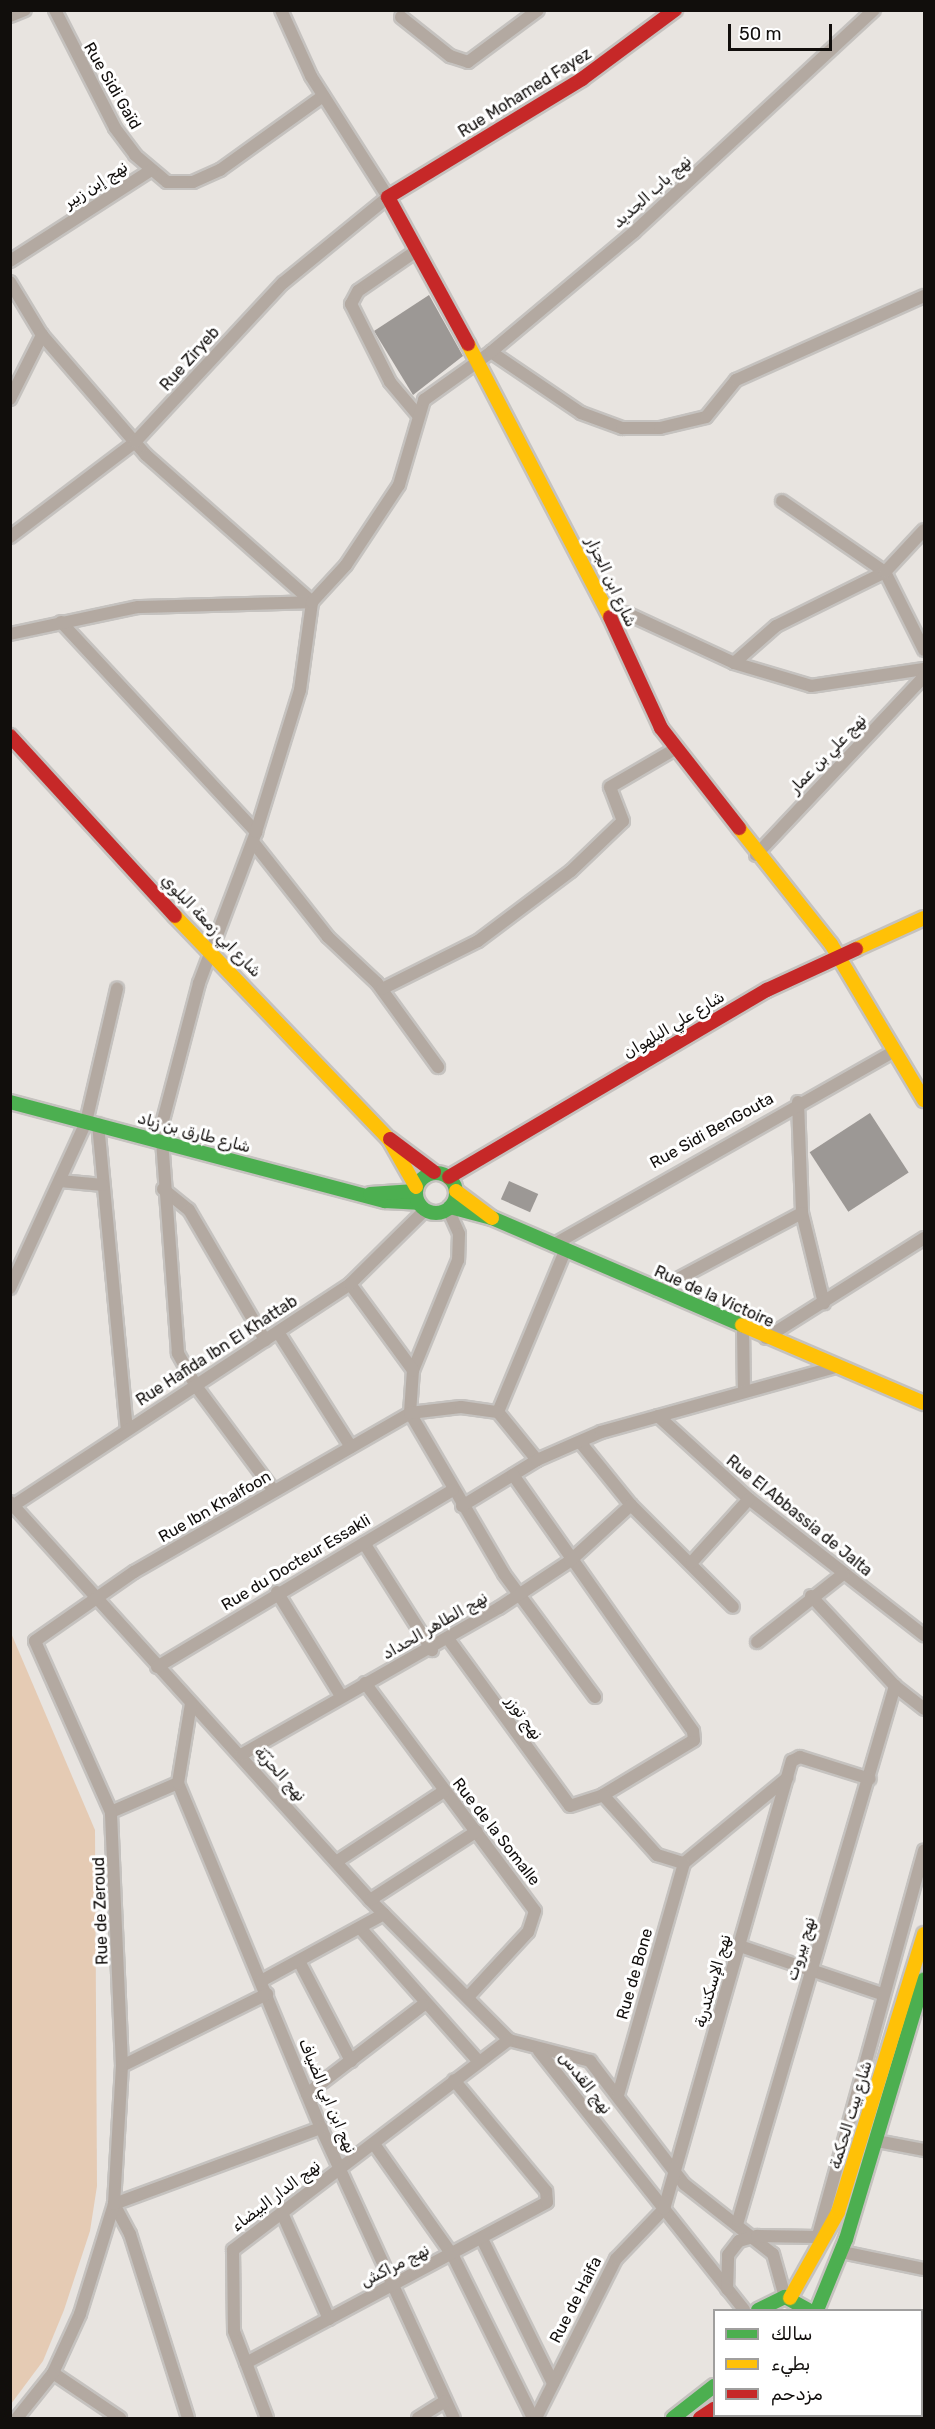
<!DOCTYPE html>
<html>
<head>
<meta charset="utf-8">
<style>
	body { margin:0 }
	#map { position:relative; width:935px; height:2429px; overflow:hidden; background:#e8e4e0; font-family:Rubik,Vazirmatn,sans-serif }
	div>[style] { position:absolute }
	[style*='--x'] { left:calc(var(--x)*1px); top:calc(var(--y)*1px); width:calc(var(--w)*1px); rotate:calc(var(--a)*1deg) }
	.green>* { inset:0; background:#e5cbb4 }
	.building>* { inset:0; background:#9c9895; transform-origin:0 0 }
	.roads { filter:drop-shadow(2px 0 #c5c2bf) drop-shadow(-2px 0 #c5c2bf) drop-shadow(0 2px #c5c2bf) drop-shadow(0 -2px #c5c2bf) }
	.street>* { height:12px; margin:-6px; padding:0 6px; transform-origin:6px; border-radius:6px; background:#b3a9a1 }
	.fast>* { height:14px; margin:-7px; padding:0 7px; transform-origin:7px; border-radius:7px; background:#4caf50 }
	.fast>.ring { margin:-7px; padding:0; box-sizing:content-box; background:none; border:14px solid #4caf50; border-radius:50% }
	.slow>* { height:14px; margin:-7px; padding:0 7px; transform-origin:7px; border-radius:7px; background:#ffc107 }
	.jam>* { height:14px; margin:-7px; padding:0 7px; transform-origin:7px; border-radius:7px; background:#c62828 }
	span { translate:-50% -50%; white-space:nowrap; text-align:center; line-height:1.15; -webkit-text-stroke:6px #fff; paint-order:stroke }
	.street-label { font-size:16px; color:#110e0c }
	.frame { position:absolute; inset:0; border:12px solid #110e0c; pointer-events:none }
	.legend { position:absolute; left:713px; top:2309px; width:210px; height:108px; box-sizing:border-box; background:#fff; border:2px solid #a09f9e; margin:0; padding:8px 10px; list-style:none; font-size:18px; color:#110e0c }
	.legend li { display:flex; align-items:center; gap:12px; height:30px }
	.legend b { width:30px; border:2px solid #a09f9e }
	.scale { position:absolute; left:728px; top:24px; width:104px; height:27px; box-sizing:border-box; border:3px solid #110e0c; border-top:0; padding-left:8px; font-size:18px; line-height:21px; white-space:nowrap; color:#110e0c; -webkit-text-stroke:4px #fff; paint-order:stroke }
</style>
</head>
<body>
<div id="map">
	<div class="green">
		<div style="clip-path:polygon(11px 1633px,95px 1830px,97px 2186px,90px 2231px,64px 2310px,43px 2361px,11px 2404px)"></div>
	</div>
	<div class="building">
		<div style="clip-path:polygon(429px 295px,463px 356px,413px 395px,374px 331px)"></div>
		<div style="left:870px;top:1113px;width:71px;height:72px;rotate:57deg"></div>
		<div style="left:509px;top:1181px;width:32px;height:20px;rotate:24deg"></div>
	</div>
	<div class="roads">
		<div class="street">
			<div style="--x:55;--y:10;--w:132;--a:63"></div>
			<div style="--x:115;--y:128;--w:34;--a:53"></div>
			<div style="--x:135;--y:155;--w:42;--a:40.2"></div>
			<div style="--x:167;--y:182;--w:26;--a:0"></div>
			<div style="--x:193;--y:182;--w:30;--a:-24"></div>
			<div style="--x:220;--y:170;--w:127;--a:-35.7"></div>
			<div style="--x:10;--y:16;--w:16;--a:-22"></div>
			<div style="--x:401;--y:17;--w:63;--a:38.5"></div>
			<div style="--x:450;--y:56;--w:19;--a:18"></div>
			<div style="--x:468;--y:62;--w:87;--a:-36.6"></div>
			<div style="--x:416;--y:251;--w:70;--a:145.4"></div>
			<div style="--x:358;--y:291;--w:15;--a:118"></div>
			<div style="--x:351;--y:304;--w:87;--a:63.4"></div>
			<div style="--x:390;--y:382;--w:42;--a:49.8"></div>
			<div style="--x:10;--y:261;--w:168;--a:-32.8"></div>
			<div style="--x:10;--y:282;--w:62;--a:58.9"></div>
			<div style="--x:42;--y:335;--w:159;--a:49.1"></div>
			<div style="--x:146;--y:455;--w:222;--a:41.5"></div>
			<div style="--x:491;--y:352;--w:109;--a:34.1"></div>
			<div style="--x:581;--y:413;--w:44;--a:20.1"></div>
			<div style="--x:622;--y:428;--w:38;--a:0"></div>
			<div style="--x:660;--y:428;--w:47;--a:-13.4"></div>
			<div style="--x:706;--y:417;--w:48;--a:-51"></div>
			<div style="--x:736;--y:380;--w:206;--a:-24.1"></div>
			<div style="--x:10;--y:399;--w:72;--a:-63.4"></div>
			<div style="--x:782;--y:501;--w:125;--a:34.6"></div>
			<div style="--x:885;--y:572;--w:87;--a:63.4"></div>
			<div style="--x:10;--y:537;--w:157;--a:-37.2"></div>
			<div style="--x:135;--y:442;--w:217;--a:-47.1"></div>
			<div style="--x:283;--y:283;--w:136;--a:-39.3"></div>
			<div style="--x:388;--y:197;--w:143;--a:-122.5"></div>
			<div style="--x:311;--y:76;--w:72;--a:-114.4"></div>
			<div style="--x:609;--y:613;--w:17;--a:0"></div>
			<div style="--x:626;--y:613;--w:119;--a:24.8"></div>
			<div style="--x:734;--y:663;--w:80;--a:16.6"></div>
			<div style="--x:811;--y:686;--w:114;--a:-8.6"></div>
			<div style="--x:61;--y:622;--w:287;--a:47.1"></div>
			<div style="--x:10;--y:634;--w:131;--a:-11.9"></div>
			<div style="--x:138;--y:607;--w:174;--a:-1.6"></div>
			<div style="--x:734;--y:663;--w:56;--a:-41.4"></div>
			<div style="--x:776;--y:626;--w:122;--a:-26.4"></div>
			<div style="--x:885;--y:572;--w:57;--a:-47.1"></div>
			<div style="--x:253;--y:842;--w:121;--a:51.7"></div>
			<div style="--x:328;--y:937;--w:67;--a:43.2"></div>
			<div style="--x:377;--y:983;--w:104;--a:54"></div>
			<div style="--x:756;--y:855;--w:245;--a:-46.7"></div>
			<div style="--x:382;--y:989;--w:107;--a:-26.6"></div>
			<div style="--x:478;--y:941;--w:116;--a:-37"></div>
			<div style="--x:571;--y:871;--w:72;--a:-43.9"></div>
			<div style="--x:623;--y:821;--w:36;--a:-111"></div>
			<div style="--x:610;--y:787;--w:75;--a:-30.3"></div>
			<div style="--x:798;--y:1102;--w:111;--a:87.9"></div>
			<div style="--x:802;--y:1213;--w:93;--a:76.3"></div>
			<div style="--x:98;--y:1124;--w:305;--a:84.6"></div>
			<div style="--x:60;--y:1181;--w:43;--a:5.3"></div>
			<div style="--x:163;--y:1189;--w:33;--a:39"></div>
			<div style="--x:189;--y:1210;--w:151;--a:59.7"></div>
			<div style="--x:448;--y:1209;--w:27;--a:66"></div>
			<div style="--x:459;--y:1234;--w:26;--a:92"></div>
			<div style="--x:458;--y:1260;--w:119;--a:112.2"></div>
			<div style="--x:413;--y:1370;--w:43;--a:94"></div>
			<div style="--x:410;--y:1413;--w:186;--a:59.7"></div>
			<div style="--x:504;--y:1574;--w:153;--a:53.5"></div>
			<div style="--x:553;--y:1245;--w:389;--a:-29.6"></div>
			<div style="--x:350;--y:1284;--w:107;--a:53.8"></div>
			<div style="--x:10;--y:1288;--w:183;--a:-65.4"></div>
			<div style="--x:86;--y:1122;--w:137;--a:-76.9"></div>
			<div style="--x:657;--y:1290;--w:164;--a:-28"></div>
			<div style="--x:743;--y:1329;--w:63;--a:89.1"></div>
			<div style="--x:278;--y:1332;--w:136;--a:57.6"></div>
			<div style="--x:766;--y:1338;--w:187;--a:-32.3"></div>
			<div style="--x:658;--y:1416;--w:123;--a:42.4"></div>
			<div style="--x:749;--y:1499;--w:222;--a:37.9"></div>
			<div style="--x:580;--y:1442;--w:81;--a:51"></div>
			<div style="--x:631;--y:1505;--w:144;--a:45"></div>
			<div style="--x:537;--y:1460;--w:62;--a:-129.1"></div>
			<div style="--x:498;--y:1412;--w:174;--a:-67.4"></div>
			<div style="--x:274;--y:1491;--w:131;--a:-126.6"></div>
			<div style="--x:196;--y:1386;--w:38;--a:-119"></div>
			<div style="--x:178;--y:1353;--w:226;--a:-94.3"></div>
			<div style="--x:161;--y:1128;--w:150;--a:-75.3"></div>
			<div style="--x:199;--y:983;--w:161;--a:-69.3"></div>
			<div style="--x:256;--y:832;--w:149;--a:-72.8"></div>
			<div style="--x:300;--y:690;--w:89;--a:-82.2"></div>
			<div style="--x:312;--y:602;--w:50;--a:-47.4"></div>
			<div style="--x:346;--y:565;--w:96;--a:-56.5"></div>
			<div style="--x:399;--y:485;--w:89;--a:-73.6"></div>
			<div style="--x:424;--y:400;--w:82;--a:-35.6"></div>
			<div style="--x:491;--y:352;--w:187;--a:-40"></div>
			<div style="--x:634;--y:232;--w:327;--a:-42.8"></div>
			<div style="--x:10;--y:1502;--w:537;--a:47.87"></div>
			<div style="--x:370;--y:1900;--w:197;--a:45.2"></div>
			<div style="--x:509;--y:2040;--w:84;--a:14.5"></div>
			<div style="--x:590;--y:2061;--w:155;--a:52.6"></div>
			<div style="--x:684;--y:2184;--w:113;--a:38.2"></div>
			<div style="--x:773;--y:2254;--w:45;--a:74.4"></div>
			<div style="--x:14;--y:1505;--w:402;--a:-33.3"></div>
			<div style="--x:350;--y:1284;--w:105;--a:-44.6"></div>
			<div style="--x:462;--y:1506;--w:88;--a:-31.5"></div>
			<div style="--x:537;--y:1460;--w:70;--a:-23.6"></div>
			<div style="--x:601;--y:1432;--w:243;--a:-15.5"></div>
			<div style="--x:364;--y:1543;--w:127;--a:57.6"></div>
			<div style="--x:692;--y:1562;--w:85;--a:-47.9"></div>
			<div style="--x:277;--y:1592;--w:122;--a:58.4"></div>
			<div style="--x:811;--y:1596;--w:123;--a:47"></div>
			<div style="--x:895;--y:1686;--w:37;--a:38"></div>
			<div style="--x:449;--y:1640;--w:205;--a:53.9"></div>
			<div style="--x:570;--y:1806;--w:35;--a:-18"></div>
			<div style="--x:603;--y:1795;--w:106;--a:-31.1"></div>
			<div style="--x:694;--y:1740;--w:9;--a:-96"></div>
			<div style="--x:693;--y:1731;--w:313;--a:-125.1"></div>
			<div style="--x:757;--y:1642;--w:110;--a:-38.3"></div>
			<div style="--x:157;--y:1667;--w:345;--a:-30.9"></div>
			<div style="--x:365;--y:1683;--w:284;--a:53.3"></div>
			<div style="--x:535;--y:1911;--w:22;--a:108"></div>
			<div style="--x:528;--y:1932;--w:88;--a:132.7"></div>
			<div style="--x:241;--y:1755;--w:297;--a:-29.7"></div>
			<div style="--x:499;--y:1608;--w:85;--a:-33.5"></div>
			<div style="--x:570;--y:1561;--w:83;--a:-42.6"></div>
			<div style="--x:178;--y:1783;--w:373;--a:67.5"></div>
			<div style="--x:321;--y:2128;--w:319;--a:65.4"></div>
			<div style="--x:603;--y:1795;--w:81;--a:48"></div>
			<div style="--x:657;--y:1855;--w:28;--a:17"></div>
			<div style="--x:684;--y:1863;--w:134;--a:-39.5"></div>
			<div style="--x:111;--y:1812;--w:73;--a:-23.4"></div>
			<div style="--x:178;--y:1783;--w:80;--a:-80.7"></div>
			<div style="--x:336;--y:1862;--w:129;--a:-33.3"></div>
			<div style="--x:370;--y:1900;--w:127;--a:-32.8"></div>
			<div style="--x:361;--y:1929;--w:178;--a:48.4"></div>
			<div style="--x:740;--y:1946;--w:150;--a:18.7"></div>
			<div style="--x:299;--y:1961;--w:113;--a:62.5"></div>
			<div style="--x:261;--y:1981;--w:140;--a:-28.6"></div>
			<div style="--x:539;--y:2051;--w:330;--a:51.6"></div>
			<div style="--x:122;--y:2066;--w:162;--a:-26.4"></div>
			<div style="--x:307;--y:2094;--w:146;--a:-37.5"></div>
			<div style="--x:618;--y:2095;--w:241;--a:-74.1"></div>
			<div style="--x:877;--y:2141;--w:48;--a:10.8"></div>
			<div style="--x:374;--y:2144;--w:137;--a:54.8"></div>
			<div style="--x:453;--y:2256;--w:181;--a:63.7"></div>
			<div style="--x:114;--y:2204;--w:34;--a:62"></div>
			<div style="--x:130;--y:2234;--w:193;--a:72.5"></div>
			<div style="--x:114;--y:2204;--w:221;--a:-20.2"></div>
			<div style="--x:282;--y:2213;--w:116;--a:66.1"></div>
			<div style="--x:738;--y:2221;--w:558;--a:-73.65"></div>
			<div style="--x:482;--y:2239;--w:161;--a:63.8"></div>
			<div style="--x:817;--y:2239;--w:403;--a:-74.6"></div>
			<div style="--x:842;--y:2252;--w:84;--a:11.7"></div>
			<div style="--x:727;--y:2289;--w:34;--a:-88"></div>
			<div style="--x:728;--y:2255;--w:18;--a:-52"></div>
			<div style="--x:739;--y:2241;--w:19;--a:-16"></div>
			<div style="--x:757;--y:2236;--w:60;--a:1"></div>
			<div style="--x:922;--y:2360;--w:2;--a:0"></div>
			<div style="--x:246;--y:2363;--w:341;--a:-28.1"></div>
			<div style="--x:547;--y:2202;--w:11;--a:-95"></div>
			<div style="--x:546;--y:2191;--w:144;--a:-129.7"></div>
			<div style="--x:53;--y:2373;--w:81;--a:33.9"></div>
			<div style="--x:17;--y:2418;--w:58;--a:-51.3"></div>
			<div style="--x:53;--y:2373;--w:65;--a:-65.4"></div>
			<div style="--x:80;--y:2314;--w:115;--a:-72.8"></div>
			<div style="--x:114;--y:2204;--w:138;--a:-86.7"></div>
			<div style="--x:122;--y:2066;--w:254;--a:-92.5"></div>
			<div style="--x:111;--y:1812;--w:187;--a:-114"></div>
			<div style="--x:35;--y:1641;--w:121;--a:-34.9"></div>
			<div style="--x:134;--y:1572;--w:319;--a:-29.9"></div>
			<div style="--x:410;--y:1413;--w:51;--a:-6.7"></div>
			<div style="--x:461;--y:1407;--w:37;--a:8"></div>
			<div style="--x:267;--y:2418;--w:93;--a:-110.8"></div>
			<div style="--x:234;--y:2331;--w:81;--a:-90.7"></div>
			<div style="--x:233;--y:2250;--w:347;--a:-37.3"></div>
			<div style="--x:418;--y:2418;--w:32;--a:-32"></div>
			<div style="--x:536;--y:2418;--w:178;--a:-63.3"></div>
			<div style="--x:616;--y:2259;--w:69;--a:-46.2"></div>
			<div style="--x:664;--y:2209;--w:466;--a:-74.1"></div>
			<div style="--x:792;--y:1761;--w:9;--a:-27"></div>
			<div style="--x:800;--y:1757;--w:73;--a:17.4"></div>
			<div style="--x:796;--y:2418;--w:2;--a:-90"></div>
		</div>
		<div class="fast">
			<div style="--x:10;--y:1102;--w:388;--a:14.8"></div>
			<div style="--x:385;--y:1201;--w:33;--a:3"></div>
			<div class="ring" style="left:416px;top:1173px;width:26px;height:26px"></div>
			<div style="--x:370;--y:1194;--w:45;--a:-3.8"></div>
			<div style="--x:450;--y:1207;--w:43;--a:14.7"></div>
			<div style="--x:492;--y:1218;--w:272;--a:23.2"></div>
			<div style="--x:758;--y:2310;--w:30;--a:-26"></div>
			<div style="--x:785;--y:2297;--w:26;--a:29"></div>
			<div style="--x:817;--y:2310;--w:77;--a:-67.8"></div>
			<div style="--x:846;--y:2239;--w:271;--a:-73.3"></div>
			<div style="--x:673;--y:2418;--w:52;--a:-38"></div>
		</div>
		<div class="slow">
			<div style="--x:468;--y:344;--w:308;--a:62.5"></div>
			<div style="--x:739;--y:828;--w:148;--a:51.6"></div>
			<div style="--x:831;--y:944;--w:182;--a:59.2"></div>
			<div style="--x:175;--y:916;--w:309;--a:46.2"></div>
			<div style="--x:389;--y:1139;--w:55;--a:60.6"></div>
			<div style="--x:856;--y:949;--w:75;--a:-24.5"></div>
			<div style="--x:456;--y:1191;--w:45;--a:36.9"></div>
			<div style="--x:742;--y:1325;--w:198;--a:23.2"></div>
			<div style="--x:790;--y:2298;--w:98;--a:-60.8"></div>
			<div style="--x:838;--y:2212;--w:291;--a:-72.8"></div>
		</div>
		<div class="jam">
			<div style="--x:468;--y:344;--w:167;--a:-118.6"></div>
			<div style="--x:388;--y:197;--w:227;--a:-31.3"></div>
			<div style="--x:582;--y:79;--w:116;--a:-36.6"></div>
			<div style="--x:610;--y:617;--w:122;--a:65.3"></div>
			<div style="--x:661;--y:728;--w:127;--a:52"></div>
			<div style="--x:10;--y:736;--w:244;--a:47.5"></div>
			<div style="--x:390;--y:1139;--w:55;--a:36.9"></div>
			<div style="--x:449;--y:1177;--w:369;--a:-30.5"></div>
			<div style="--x:767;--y:990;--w:98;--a:-24.7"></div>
			<div style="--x:700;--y:2418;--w:17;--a:-33"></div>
		</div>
	</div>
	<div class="street-label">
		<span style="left:112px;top:86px;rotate:60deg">Rue Sidi Gaïd</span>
		<span style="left:525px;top:93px;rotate:-32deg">Rue Mohamed Fayez</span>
		<span style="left:96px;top:185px;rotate:-33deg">نهج إبن زبير</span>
		<span style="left:652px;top:192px;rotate:-42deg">نهج باب الجديد</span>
		<span style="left:190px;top:359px;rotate:-48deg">Rue Ziryeb</span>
		<span style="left:611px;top:582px;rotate:65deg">شارع ابن الجزار</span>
		<span style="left:828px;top:754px;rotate:-46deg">نهج علي بن عمار</span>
		<span style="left:211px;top:926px;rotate:46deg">شارع ابي زمعة البلوي</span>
		<span style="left:674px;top:1025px;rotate:-31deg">شارع علي البلهوان</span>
		<span style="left:712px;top:1131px;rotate:-29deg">Rue Sidi BenGouta</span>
		<span style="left:194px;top:1133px;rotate:15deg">شارع طارق بن زياد</span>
		<span style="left:714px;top:1297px;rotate:24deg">Rue de la Victoire</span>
		<span style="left:217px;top:1351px;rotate:-33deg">Rue Hafida Ibn El Khattab</span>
		<span style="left:215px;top:1507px;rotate:-30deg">Rue Ibn Khalfoon</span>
		<span style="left:799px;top:1516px;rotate:39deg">Rue El Abbassia de Jalta</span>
		<span style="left:296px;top:1563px;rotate:-31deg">Rue du Docteur Essakli</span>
		<span style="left:435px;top:1626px;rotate:-30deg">نهج الطاهر الحداد</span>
		<span style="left:524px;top:1718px;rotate:54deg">نهج توزر</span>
		<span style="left:280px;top:1774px;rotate:48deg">نهج الحرّيّة</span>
		<span style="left:496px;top:1832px;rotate:52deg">Rue de la Somalle</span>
		<span style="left:101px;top:1911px;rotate:-92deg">Rue de Zeroud</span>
		<span style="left:801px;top:1949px;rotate:-73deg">نهج بيروت</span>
		<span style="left:635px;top:1974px;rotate:-74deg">Rue de Bone</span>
		<span style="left:713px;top:1981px;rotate:-74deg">نهج الإسكندرية</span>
		<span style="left:585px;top:2083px;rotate:52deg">نهج القدس</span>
		<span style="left:327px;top:2096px;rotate:67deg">نهج ابن ابي الضياف</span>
		<span style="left:851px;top:2115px;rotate:-73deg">شارع بيت الحكمة</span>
		<span style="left:276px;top:2196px;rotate:-37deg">نهج الدار البيضاء</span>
		<span style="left:395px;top:2266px;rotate:-27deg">نهج مراكش</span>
		<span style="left:576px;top:2300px;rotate:-63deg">Rue de Haifa</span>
	</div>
	<div class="frame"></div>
	<ul class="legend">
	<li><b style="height:8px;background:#4caf50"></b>سالك</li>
	<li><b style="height:8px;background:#ffc107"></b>بطيء</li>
	<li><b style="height:8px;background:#c62828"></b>مزدحم</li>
	</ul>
	<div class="scale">50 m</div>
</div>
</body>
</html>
